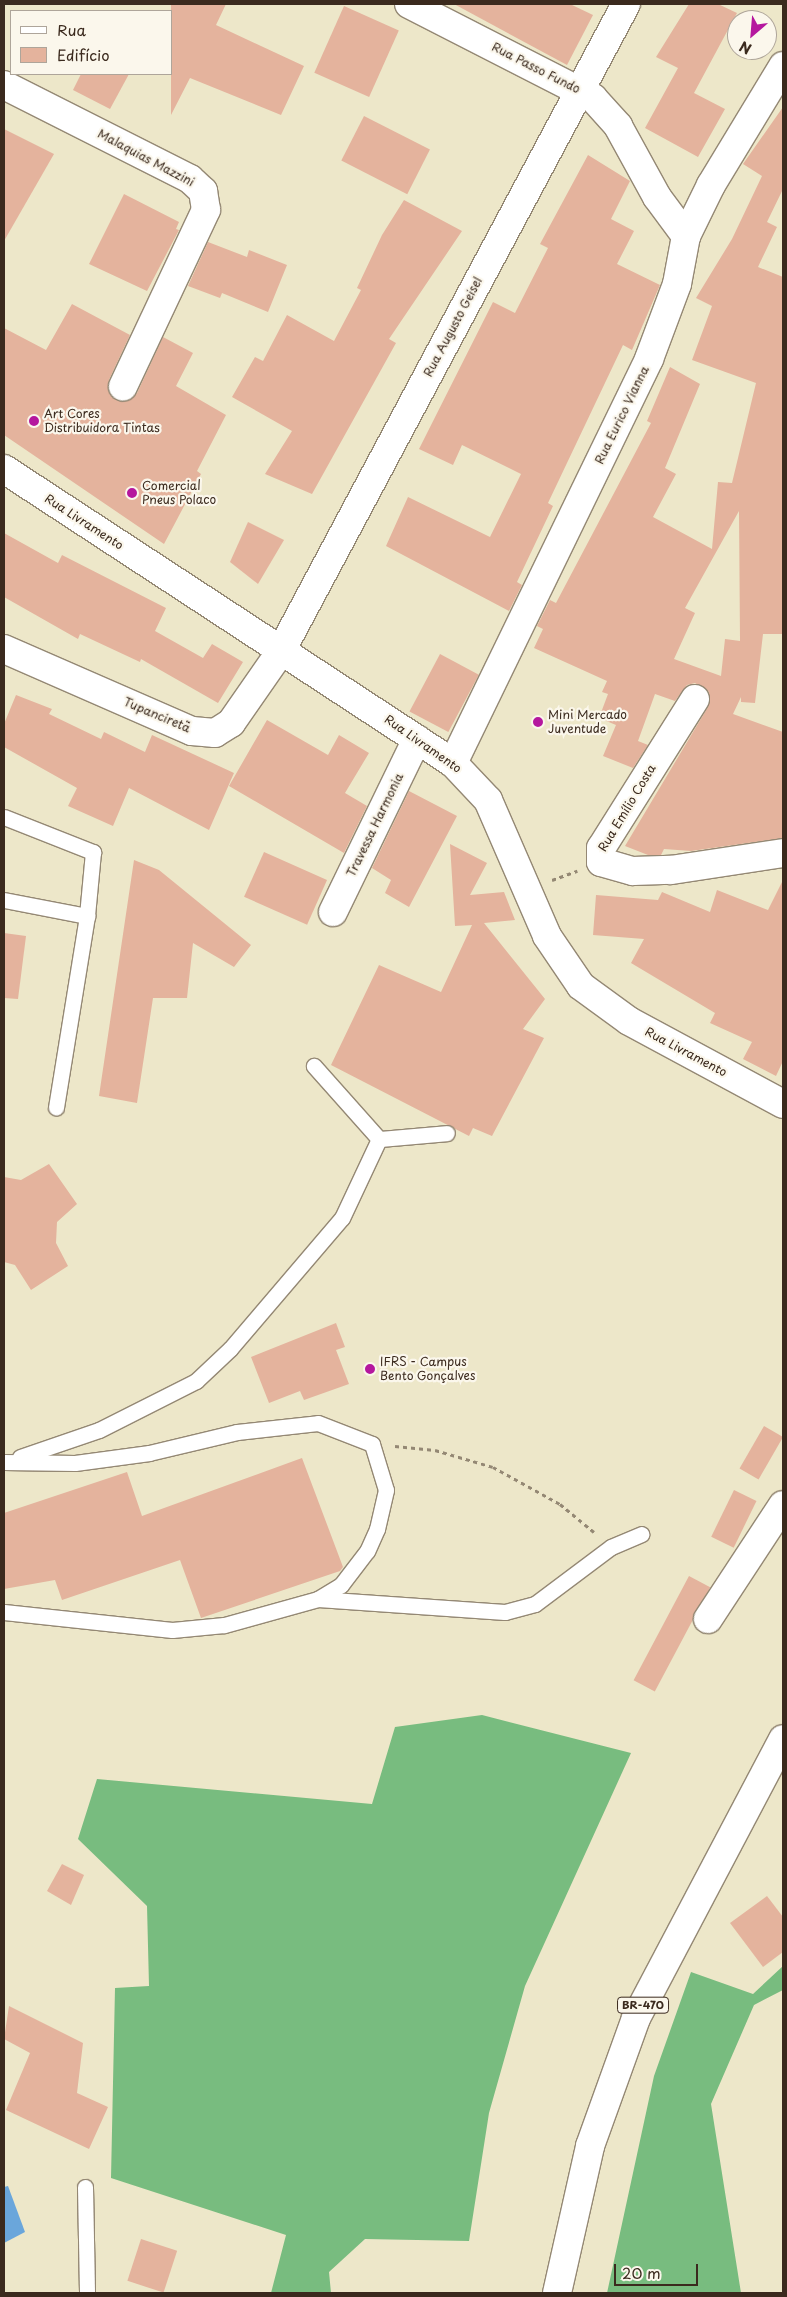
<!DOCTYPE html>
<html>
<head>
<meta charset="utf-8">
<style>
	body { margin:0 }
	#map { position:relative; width:787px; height:2297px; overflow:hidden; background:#ede7c9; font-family:"Playpen Sans",sans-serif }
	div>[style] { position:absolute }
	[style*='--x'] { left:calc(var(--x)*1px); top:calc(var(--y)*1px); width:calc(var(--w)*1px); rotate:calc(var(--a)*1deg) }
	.forest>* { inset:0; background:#78bc7f }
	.water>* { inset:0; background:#6aa6db }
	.building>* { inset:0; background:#e4b39d; transform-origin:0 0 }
	.path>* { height:3px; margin-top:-1.5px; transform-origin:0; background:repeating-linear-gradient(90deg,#948874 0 4px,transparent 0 8px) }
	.roads { filter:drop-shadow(1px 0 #948874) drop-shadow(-1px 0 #948874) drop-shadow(0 1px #948874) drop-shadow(0 -1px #948874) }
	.lane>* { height:15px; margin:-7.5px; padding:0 7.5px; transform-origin:7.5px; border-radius:7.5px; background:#fff }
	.street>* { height:28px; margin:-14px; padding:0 14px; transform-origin:14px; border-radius:14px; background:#fff }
	.secondary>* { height:28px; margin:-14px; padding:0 14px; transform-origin:14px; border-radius:14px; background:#fff }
	.highway>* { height:28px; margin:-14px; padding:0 14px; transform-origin:14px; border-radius:14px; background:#fff }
	.dots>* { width:14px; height:14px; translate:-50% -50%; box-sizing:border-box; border:2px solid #fbf7ec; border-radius:50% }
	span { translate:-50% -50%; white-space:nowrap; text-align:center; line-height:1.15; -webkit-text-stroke:4.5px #fbf7ec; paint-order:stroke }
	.shield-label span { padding:1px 4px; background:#fbf7ec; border:1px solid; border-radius:4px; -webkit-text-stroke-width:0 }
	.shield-label { font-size:11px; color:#3b2a1e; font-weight:700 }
	.street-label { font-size:12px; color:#3b2a1e }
	.poi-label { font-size:12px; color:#3b2a1e }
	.left { translate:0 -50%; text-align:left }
	.frame { position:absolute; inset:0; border:5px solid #3b2a1e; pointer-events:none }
	.legend { position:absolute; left:10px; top:10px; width:162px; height:65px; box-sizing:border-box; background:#fbf7ec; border:1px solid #aea59a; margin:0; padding:6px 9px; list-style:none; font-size:15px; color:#3b2a1e }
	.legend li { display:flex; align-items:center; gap:10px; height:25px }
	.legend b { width:25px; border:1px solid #aea59a }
	.north { position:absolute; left:727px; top:10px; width:50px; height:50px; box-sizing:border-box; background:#fbf7ec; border:1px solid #aea59a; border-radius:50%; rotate:207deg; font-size:14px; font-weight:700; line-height:20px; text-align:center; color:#3b2a1e }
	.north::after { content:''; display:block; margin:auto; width:18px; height:22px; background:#b5179e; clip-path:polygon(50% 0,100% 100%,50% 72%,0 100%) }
	.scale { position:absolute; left:614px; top:2264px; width:84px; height:22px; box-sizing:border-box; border:2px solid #3b2a1e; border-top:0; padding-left:6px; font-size:15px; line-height:18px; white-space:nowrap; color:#3b2a1e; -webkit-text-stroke:4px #fbf7ec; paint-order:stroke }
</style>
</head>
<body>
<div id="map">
	<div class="forest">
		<div style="clip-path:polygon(482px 1715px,631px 1753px,525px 1986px,489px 2113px,469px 2241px,365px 2239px,329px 2272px,331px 2293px,271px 2293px,286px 2235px,111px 2178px,115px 1988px,149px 1986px,147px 1906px,78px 1839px,97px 1779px,372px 1804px,395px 1727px)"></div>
		<div style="clip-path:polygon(783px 1966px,783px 1990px,754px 2005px,711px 2104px,741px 2293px,607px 2293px,654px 2076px,691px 1972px,753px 1994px)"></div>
	</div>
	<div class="water">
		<div style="clip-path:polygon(8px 2186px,25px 2232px,4px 2243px,4px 2187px)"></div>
	</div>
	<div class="building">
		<div style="clip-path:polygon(171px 4px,226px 4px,216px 25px,304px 66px,281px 115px,190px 78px,171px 115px)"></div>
		<div style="clip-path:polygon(454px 4px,570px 4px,593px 15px,567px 65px)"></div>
		<div style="clip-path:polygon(689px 4px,718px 4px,737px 13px,694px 93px,725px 109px,698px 157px,645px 128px,678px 68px,656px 57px)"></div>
		<div style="left:344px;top:6px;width:60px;height:73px;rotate:24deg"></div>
		<div style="clip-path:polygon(81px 74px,129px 74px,110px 109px,73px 90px)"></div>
		<div style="clip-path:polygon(evenodd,783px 107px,783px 189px,767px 222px,777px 227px,758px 267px,783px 277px,783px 634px,763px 634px,755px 703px,741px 702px,741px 697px,733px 714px,783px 732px,783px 838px,691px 851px,664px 849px,661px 855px,648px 855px,625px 846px,708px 707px,709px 692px,695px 683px,687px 685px,675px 701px,655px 694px,638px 741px,648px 745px,633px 768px,603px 756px,616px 725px,599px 718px,608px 694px,602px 692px,607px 681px,534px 648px,543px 629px,537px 626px,550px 600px,556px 603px,651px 423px,647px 421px,670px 367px,700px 384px,665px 468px,676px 474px,653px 517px,712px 549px,718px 482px,732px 483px,756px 383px,692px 360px,712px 306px,696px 298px,732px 239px,762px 176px,743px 164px,783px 107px,739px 511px,740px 641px,725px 639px,721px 676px,674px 659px,695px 613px,685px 608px,739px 511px)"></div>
		<div style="left:364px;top:116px;width:74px;height:50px;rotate:27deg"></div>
		<div style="clip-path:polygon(4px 129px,54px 154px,4px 241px)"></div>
		<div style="clip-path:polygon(588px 155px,630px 181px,611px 219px,634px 231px,617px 264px,660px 285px,632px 350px,623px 345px,548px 503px,553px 506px,517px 582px,522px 585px,509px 611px,386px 546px,408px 497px,490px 537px,521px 474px,462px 445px,453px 465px,419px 449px,493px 302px,515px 313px,548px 248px,540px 244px)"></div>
		<div style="clip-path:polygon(124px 194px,179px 222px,176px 229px,179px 230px,147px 291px,89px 264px)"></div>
		<div style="clip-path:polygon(404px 200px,462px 231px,389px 339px,396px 343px,312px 494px,265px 474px,292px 431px,232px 397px,255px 357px,263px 361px,287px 315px,334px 341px,361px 290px,357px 288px,382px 235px)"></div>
		<div style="clip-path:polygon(208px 242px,247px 257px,249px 250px,287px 265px,268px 312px,222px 293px,220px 298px,188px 286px)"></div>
		<div style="clip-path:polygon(72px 304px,130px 335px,109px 380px,110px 394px,116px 400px,125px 401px,137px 393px,163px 337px,193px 353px,176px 386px,226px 415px,197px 471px,201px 474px,164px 544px,4px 435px,4px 328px,46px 350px)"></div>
		<div style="clip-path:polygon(248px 522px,284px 540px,258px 584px,230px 562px)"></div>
		<div style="clip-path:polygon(4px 533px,58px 563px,62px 555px,166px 608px,155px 631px,203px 658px,212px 644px,243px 662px,218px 703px,141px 659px,140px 662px,80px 634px,78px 639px,4px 597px)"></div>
		<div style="left:440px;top:654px;width:44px;height:65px;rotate:28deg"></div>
		<div style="clip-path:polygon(16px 695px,52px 709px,49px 714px,101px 739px,104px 732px,145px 752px,152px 735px,234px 773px,209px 830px,129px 788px,113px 826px,68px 806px,77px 788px,4px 747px,4px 724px)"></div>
		<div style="clip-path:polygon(267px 720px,328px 755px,339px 735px,369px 753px,345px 793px,367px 806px,344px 853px,229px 786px)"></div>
		<div style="clip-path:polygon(409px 791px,457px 816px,409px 907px,385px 893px,391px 880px,372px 868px)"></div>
		<div style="clip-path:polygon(450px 844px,487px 863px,470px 895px,504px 892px,515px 920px,484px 923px,545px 999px,523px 1029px,544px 1038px,492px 1136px,473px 1128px,469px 1136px,331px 1065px,379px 965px,441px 992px,472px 925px,455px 926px)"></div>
		<div style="left:264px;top:852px;width:69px;height:49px;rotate:24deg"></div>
		<div style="clip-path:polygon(134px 860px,159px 870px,251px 945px,234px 967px,193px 943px,187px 998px,153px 998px,137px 1103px,99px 1096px)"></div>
		<div style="clip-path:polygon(783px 880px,783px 1061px,776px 1076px,743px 1059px,752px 1042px,710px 1023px,715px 1013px,631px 963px,644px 939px,593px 935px,596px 895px,658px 900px,662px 892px,710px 912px,717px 890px,768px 910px)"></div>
		<div style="clip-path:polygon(4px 933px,26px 936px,18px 999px,4px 998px)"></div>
		<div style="clip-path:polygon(49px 1164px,77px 1204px,57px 1222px,56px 1243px,68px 1266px,31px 1290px,15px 1265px,4px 1262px,4px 1177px,21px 1180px)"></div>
		<div style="clip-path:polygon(336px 1323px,345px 1347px,336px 1350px,349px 1384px,304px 1400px,300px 1391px,269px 1403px,251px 1357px)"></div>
		<div style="left:764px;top:1426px;width:22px;height:49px;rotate:30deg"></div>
		<div style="clip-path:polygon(302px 1458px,343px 1567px,340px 1571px,201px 1618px,180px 1560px,62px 1600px,55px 1580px,4px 1589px,4px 1513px,127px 1472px,142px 1516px)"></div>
		<div style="left:734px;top:1490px;width:25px;height:52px;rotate:26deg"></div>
		<div style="left:689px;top:1576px;width:24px;height:118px;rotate:28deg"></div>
		<div style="clip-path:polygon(62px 1864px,84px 1875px,71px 1905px,47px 1891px)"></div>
		<div style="clip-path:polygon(767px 1896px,783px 1917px,783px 1952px,763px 1967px,730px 1923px)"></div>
		<div style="clip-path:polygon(9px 2006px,83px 2043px,77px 2093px,108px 2107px,89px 2149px,6px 2110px,30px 2053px,4px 2039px)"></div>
		<div style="left:141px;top:2239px;width:38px;height:44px;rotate:18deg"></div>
	</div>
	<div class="path">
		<div style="--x:552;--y:880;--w:27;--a:-20"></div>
		<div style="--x:395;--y:1446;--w:40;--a:5.7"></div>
		<div style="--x:435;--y:1450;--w:60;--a:16.3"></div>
		<div style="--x:493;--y:1467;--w:77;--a:28.9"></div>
		<div style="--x:560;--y:1504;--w:44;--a:39.5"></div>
	</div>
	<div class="roads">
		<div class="lane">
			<div style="--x:4;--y:817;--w:96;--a:21.5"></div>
			<div style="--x:93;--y:852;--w:64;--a:95.4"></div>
			<div style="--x:4;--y:900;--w:85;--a:10.9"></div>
			<div style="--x:87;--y:916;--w:194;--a:99.2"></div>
			<div style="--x:379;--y:1139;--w:68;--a:-5"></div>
			<div style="--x:20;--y:1457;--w:83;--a:-18.9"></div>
			<div style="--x:99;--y:1430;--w:109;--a:-26.8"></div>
			<div style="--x:196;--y:1381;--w:47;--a:-43.3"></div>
			<div style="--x:230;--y:1349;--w:172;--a:-49.5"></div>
			<div style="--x:342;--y:1218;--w:87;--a:-64.9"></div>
			<div style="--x:379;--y:1139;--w:98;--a:-131.7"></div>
			<div style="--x:4;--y:1462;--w:71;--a:0.8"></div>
			<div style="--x:75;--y:1463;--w:75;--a:-7.7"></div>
			<div style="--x:149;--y:1453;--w:90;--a:-13.4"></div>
			<div style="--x:237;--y:1432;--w:81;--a:-6.3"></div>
			<div style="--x:318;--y:1423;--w:58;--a:21.3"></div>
			<div style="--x:372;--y:1444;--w:48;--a:73.1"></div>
			<div style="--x:386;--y:1490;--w:40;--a:103"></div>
			<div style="--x:377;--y:1529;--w:24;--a:114"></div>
			<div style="--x:367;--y:1551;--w:43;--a:127.4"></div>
			<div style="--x:341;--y:1585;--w:27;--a:149"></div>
			<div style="--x:318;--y:1599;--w:98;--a:164.5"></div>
			<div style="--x:224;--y:1625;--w:52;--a:174.5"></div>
			<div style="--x:172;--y:1630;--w:169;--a:-173.9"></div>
			<div style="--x:318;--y:1599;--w:187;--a:4"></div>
			<div style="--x:505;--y:1612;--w:31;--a:-15"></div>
			<div style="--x:535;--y:1604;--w:95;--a:-36.9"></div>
			<div style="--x:611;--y:1547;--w:33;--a:-23"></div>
			<div style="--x:85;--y:2187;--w:106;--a:88.9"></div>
		</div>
		<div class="street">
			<div style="--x:409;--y:4;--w:207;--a:27.1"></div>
			<div style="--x:593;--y:98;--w:38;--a:48"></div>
			<div style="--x:618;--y:126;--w:81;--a:61.2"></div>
			<div style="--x:657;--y:197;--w:49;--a:53.4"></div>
			<div style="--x:4;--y:85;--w:208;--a:26.8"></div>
			<div style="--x:190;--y:179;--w:18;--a:43"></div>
			<div style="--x:203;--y:191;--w:19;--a:81"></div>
			<div style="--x:206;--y:210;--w:195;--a:115.2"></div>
			<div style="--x:4;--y:649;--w:205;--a:23.6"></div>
			<div style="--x:192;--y:731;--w:23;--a:5"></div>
			<div style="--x:215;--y:733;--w:19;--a:-32"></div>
			<div style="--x:231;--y:723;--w:88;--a:-55.2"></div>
			<div style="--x:281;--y:651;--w:733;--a:-61.93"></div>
			<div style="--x:695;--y:699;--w:176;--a:122.2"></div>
			<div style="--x:601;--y:848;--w:14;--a:90"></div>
			<div style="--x:601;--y:862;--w:33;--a:16"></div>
			<div style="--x:633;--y:871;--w:38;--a:-2"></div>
			<div style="--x:671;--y:870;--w:113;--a:-8.6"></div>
			<div style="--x:453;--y:763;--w:449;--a:-64.1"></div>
			<div style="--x:649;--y:359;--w:80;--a:-69.5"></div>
			<div style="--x:677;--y:284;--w:49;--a:-79.4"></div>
			<div style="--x:686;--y:236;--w:57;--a:-63.9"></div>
			<div style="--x:711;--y:185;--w:139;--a:-58.8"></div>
			<div style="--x:333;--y:912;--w:192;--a:-64.1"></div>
			<div style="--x:708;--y:1619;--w:136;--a:-56.7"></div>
		</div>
		<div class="secondary">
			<div style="--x:4;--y:469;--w:537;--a:33.22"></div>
			<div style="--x:453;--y:763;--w:51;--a:46.6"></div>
			<div style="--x:488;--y:800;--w:148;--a:66.5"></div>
			<div style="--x:547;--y:936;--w:60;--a:55.8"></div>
			<div style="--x:581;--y:986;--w:59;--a:36.1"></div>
			<div style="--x:629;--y:1021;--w:175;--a:28.3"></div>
		</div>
		<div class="highway">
			<div style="--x:557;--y:2293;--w:151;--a:-77.3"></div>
			<div style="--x:590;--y:2146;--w:136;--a:-70.2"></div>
			<div style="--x:636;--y:2018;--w:315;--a:-62.2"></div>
		</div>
	</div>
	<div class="dots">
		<div style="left:34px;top:421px;background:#b5179e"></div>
		<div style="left:132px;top:493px;background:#b5179e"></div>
		<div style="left:538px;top:722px;background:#b5179e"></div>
		<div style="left:370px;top:1369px;background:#b5179e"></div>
	</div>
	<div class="shield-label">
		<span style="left:643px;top:2005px">BR-470</span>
	</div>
	<div class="street-label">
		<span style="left:536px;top:68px;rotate:27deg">Rua Passo Fundo</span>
		<span style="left:146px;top:158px;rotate:28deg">Malaquias Mazzini</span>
		<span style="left:453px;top:327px;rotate:-62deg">Rua Augusto Geisel</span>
		<span style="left:622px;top:415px;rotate:-64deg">Rua Eurico Vianna</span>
		<span style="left:84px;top:522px;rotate:33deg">Rua Livramento</span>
		<span style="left:157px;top:715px;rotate:23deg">Tupanciretã</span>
		<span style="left:423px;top:744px;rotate:35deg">Rua Livramento</span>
		<span style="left:627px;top:808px;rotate:-59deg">Rua Emílio Costa</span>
		<span style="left:375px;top:825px;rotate:-64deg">Travessa Harmonia</span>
		<span style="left:686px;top:1052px;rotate:28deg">Rua Livramento</span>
	</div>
	<div class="poi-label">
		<span class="left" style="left:44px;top:421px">Art Cores<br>Distribuidora Tintas</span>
		<span class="left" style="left:142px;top:493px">Comercial<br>Pneus Polaco</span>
		<span class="left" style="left:548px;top:722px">Mini Mercado<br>Juventude</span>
		<span class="left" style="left:380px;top:1369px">IFRS - Campus<br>Bento Gonçalves</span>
	</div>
	<div class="frame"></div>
	<ul class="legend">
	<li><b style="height:6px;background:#fff"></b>Rua</li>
	<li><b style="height:14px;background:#e4b39d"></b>Edifício</li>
	</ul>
	<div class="north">N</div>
	<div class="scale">20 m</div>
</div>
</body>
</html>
